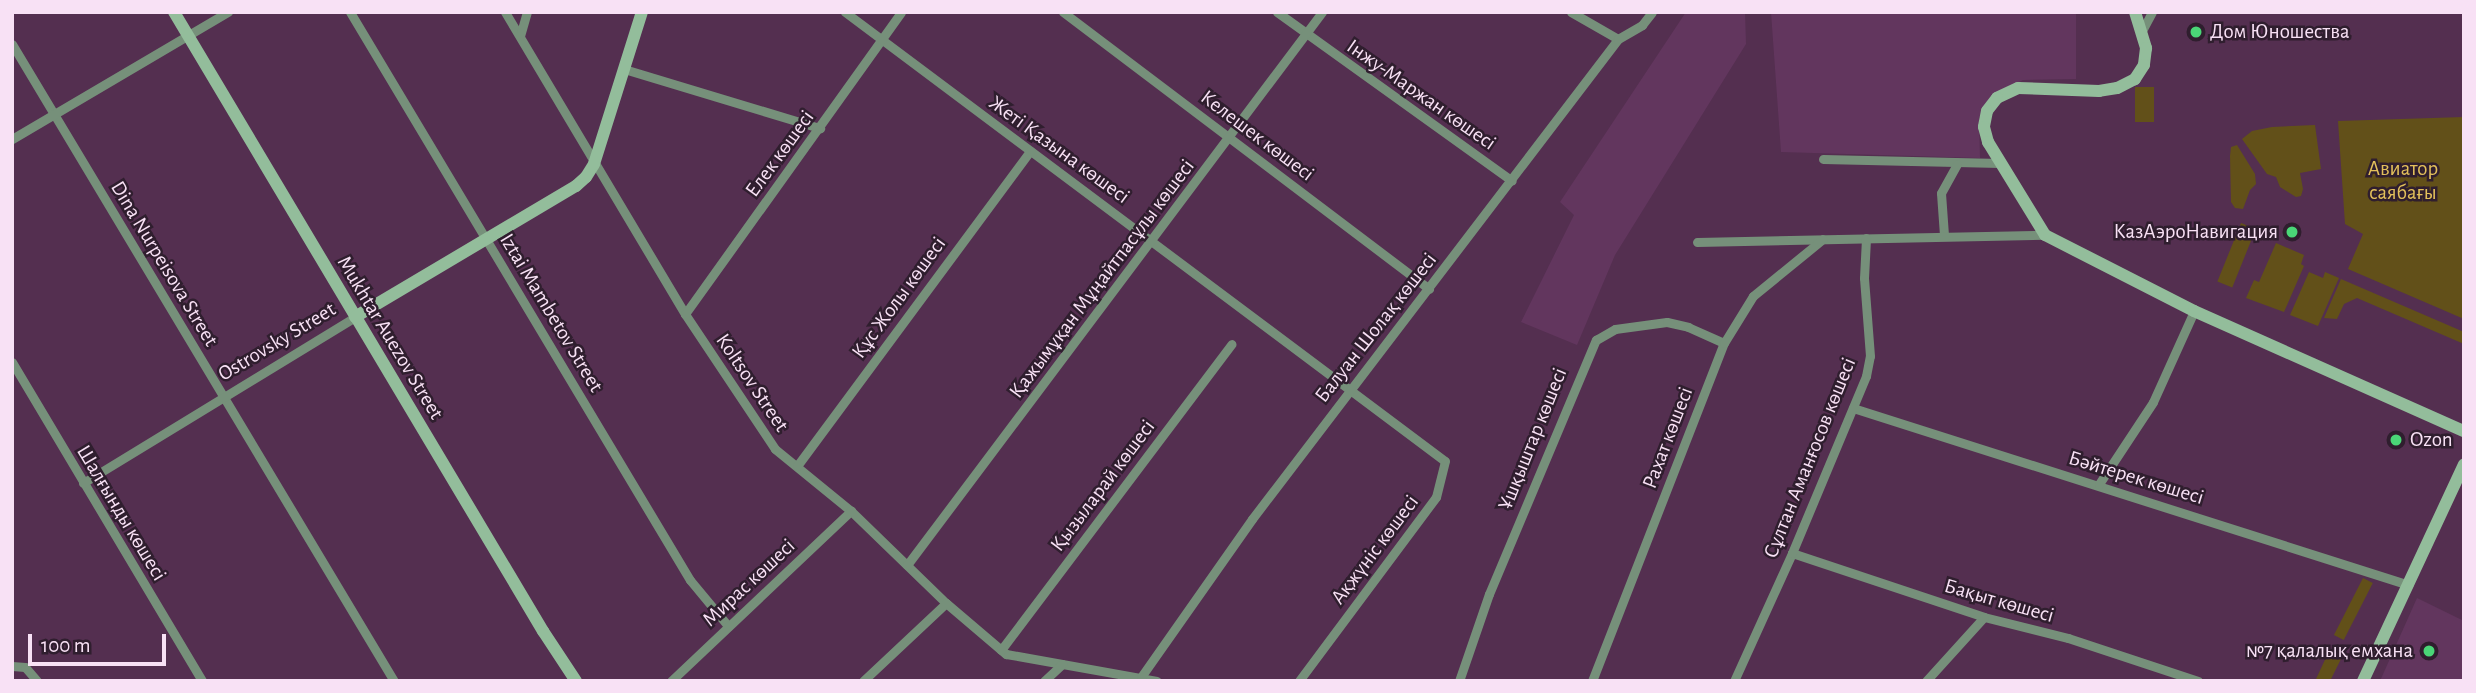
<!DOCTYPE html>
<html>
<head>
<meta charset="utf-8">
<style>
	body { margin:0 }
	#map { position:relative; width:2476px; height:693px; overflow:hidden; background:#542f50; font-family:"Alegreya Sans",sans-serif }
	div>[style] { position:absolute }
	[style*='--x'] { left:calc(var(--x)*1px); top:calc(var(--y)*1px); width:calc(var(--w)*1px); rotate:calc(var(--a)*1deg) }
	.built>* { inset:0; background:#62365e }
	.green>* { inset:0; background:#625019; transform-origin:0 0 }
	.street>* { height:9px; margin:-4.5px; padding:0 4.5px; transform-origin:4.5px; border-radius:4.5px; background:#76907a }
	.secondary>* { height:12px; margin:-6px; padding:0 6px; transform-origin:6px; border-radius:6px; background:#93bd9b }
	.dots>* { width:19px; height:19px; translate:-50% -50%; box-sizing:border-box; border:4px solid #2f1e2e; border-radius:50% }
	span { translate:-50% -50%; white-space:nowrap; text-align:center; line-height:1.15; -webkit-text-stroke:5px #2f1e2e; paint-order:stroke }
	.poi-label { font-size:21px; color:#f8e1f5 }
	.left { translate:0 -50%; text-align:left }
	.right { translate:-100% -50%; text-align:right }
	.street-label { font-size:21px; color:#f8e1f5 }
	.park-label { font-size:21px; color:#e3c05b }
	.frame { position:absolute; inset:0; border:14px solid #f8e1f5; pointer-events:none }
	.scale { position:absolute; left:28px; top:634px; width:138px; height:32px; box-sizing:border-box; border:4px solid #f8e1f5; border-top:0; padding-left:9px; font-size:21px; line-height:24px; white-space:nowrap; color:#f8e1f5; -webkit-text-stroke:5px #2f1e2e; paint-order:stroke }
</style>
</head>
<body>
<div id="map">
	<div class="built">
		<div style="clip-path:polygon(1686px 12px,1745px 12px,1746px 44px,1615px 255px,1577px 345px,1521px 322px,1574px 215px,1560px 202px)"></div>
		<div style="clip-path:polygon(1771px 12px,2076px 12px,2076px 79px,2023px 80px,1993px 95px,1979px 118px,1980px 158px,1781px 152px)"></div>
		<div style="clip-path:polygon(2417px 598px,2464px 621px,2464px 681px,2380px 681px)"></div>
	</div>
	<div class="green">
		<div style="left:2135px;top:87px;width:19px;height:35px"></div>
		<div style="clip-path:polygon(2464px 117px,2464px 319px,2348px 269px,2363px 234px,2345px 224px,2338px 121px)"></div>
		<div style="clip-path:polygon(2315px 125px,2321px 169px,2300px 173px,2303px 189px,2301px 196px,2296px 197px,2280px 187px,2276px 177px,2267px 174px,2242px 139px,2252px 131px,2272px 127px)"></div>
		<div style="clip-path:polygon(2237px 145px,2255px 174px,2256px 184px,2250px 190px,2243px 209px,2235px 208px,2231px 202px,2230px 156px,2231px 147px)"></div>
		<div style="left:2241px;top:223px;width:16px;height:63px;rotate:22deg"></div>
		<div style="clip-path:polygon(2276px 243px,2304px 255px,2301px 264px,2304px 266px,2284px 312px,2246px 298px,2254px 280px,2259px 282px)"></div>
		<div style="clip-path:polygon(2309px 272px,2323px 278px,2325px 272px,2339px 278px,2318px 326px,2290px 315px)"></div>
		<div style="clip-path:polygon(2341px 279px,2464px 332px,2464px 344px,2357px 298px,2344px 304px,2337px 319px,2324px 318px)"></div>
		<div style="left:2363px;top:578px;width:11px;height:64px;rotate:27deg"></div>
		<div style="clip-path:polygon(2330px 649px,2343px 655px,2330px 681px,2315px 681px)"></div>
	</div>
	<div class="street">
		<div style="--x:350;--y:12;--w:662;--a:59.1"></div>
		<div style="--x:690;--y:580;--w:60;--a:50.4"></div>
		<div style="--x:505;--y:12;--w:352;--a:59.2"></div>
		<div style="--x:685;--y:314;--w:162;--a:56.3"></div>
		<div style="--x:775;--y:449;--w:98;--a:39.2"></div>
		<div style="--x:851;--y:511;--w:132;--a:44.1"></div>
		<div style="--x:946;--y:603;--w:79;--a:40.4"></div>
		<div style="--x:1006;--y:654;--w:153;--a:10.1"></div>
		<div style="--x:845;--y:12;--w:749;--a:36.81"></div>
		<div style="--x:1445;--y:461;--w:37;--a:104"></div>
		<div style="--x:1436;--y:497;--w:229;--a:126.7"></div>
		<div style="--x:1063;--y:12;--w:459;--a:37.1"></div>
		<div style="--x:1277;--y:12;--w:289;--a:35.7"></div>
		<div style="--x:1571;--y:12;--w:54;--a:29.9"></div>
		<div style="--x:2143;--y:29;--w:19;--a:-62"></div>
		<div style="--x:520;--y:36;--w:25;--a:-74"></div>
		<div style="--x:12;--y:44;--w:743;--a:59.05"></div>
		<div style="--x:624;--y:69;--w:205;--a:16.8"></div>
		<div style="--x:12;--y:139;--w:251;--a:-30.5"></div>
		<div style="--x:1823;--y:159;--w:177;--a:1.3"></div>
		<div style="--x:1944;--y:235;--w:42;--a:-94.1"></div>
		<div style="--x:1941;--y:193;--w:33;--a:-61"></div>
		<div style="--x:1697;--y:242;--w:348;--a:-1.2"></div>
		<div style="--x:685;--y:314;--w:371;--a:-54.4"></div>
		<div style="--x:12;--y:362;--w:371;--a:59.2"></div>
		<div style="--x:1853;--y:408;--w:583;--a:17.66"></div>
		<div style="--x:797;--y:466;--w:392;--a:-53.5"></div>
		<div style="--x:83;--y:483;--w:319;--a:-31.4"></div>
		<div style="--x:2099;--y:484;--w:98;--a:-56.6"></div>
		<div style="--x:2153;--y:402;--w:100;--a:-65.7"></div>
		<div style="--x:1792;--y:553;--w:202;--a:18.4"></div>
		<div style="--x:1984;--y:617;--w:87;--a:14"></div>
		<div style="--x:2068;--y:638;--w:137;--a:18.3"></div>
		<div style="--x:907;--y:565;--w:691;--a:-53.11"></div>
		<div style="--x:1001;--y:650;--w:383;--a:-53"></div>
		<div style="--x:12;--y:666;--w:13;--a:4"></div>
		<div style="--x:25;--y:667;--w:18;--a:49"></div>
		<div style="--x:1141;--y:677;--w:193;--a:-54.9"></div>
		<div style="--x:1252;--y:519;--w:604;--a:-52.67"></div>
		<div style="--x:1618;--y:39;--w:28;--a:-30"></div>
		<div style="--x:1642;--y:25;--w:16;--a:-52"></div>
		<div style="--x:671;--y:681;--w:248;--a:-43.4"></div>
		<div style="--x:863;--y:681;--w:114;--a:-43.2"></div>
		<div style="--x:1044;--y:681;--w:25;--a:-43"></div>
		<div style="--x:1459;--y:681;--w:92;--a:-71"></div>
		<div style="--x:1489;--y:594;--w:276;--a:-67.2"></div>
		<div style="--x:1596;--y:340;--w:22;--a:-30"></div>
		<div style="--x:1615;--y:329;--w:52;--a:-7.7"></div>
		<div style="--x:1667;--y:322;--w:22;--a:13"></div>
		<div style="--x:1688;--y:327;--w:39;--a:24"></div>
		<div style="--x:1592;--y:681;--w:363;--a:-68.7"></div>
		<div style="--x:1724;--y:343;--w:55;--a:-58.3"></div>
		<div style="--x:1753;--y:296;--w:90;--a:-39.2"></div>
		<div style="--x:1734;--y:681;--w:141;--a:-65.6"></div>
		<div style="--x:1792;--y:553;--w:192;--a:-67.3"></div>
		<div style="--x:1866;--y:376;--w:20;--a:-79"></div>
		<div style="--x:1870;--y:356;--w:78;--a:-94.4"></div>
		<div style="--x:1864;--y:278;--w:40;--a:-87.1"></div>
		<div style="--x:1926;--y:681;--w:86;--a:-47.8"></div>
	</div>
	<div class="secondary">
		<div style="--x:174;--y:12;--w:721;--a:59.2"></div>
		<div style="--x:543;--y:631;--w:60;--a:56.6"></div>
		<div style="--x:2135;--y:12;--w:38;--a:73"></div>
		<div style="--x:2146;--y:48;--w:17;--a:97"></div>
		<div style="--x:2144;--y:65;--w:17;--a:123"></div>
		<div style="--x:2135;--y:79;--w:20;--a:153"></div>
		<div style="--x:2117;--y:88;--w:18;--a:171"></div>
		<div style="--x:2099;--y:91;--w:81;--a:-177.9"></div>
		<div style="--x:2018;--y:88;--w:23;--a:155"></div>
		<div style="--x:1997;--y:98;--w:16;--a:128"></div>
		<div style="--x:1987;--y:111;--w:16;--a:101"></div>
		<div style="--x:1984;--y:127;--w:16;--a:75"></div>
		<div style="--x:1988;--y:142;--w:109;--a:58.5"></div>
		<div style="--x:2045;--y:235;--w:167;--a:27"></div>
		<div style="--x:2194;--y:311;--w:295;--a:24"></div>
		<div style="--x:355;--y:317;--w:257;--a:-30.7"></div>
		<div style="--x:576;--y:186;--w:13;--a:-42"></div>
		<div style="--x:586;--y:177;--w:15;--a:-58"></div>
		<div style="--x:594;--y:164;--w:159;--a:-72.5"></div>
		<div style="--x:2363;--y:681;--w:239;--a:-65"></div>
	</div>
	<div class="dots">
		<div style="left:2196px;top:32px;background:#4ad677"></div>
		<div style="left:2292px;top:232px;background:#4ad677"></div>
		<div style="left:2396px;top:440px;background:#4ad677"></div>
		<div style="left:2429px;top:651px;background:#4ad677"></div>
	</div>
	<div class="poi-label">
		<span class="left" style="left:2210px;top:32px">Дом Юношества</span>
		<span class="right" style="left:2278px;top:232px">КазАэроНавигация</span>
		<span class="left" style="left:2410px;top:440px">Ozon</span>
		<span class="right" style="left:2413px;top:651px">№7 қалалық емхана</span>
	</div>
	<div class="street-label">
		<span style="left:1421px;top:95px;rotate:35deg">Інжу-Маржан көшесі</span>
		<span style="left:1257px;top:136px;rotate:37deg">Келешек көшесі</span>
		<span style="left:1059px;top:150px;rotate:36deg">Жеті Қазына көшесі</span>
		<span style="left:780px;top:154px;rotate:-54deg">Елек көшесі</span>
		<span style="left:164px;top:264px;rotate:59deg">Dina Nurpeisova Street</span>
		<span style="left:1102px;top:279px;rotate:-53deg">Қажымұқан Мұңайтпасұлы көшесі</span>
		<span style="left:899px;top:298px;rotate:-54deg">Құс Жолы көшесі</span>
		<span style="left:551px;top:313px;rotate:59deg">Iztai Mambetov Street</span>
		<span style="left:1376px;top:328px;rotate:-52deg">Балуан Шолақ көшесі</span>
		<span style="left:390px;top:338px;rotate:59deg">Mukhtar Auezov Street</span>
		<span style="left:277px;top:342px;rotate:-31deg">Ostrovsky Street</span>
		<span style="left:752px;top:383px;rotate:56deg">Koltsov Street</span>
		<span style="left:1668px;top:438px;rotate:-69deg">Рахат көшесі</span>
		<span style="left:1533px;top:439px;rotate:-68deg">Ұшқыштар көшесі</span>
		<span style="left:1810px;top:458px;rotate:-68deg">Сұлтан Аманғосов көшесі</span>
		<span style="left:2136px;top:478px;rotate:17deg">Бәйтерек көшесі</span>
		<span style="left:1103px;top:486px;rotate:-53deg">Қызыларай көшесі</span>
		<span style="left:121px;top:513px;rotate:59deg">Шалғынды көшесі</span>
		<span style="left:1375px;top:550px;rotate:-53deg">Ақжүніс көшесі</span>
		<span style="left:749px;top:583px;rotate:-43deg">Мирас көшесі</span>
		<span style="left:1999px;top:601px;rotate:16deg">Бақыт көшесі</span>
	</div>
	<div class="park-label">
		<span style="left:2403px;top:181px">Авиатор<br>саябағы</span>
	</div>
	<div class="frame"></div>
	<div class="scale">100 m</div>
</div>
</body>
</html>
